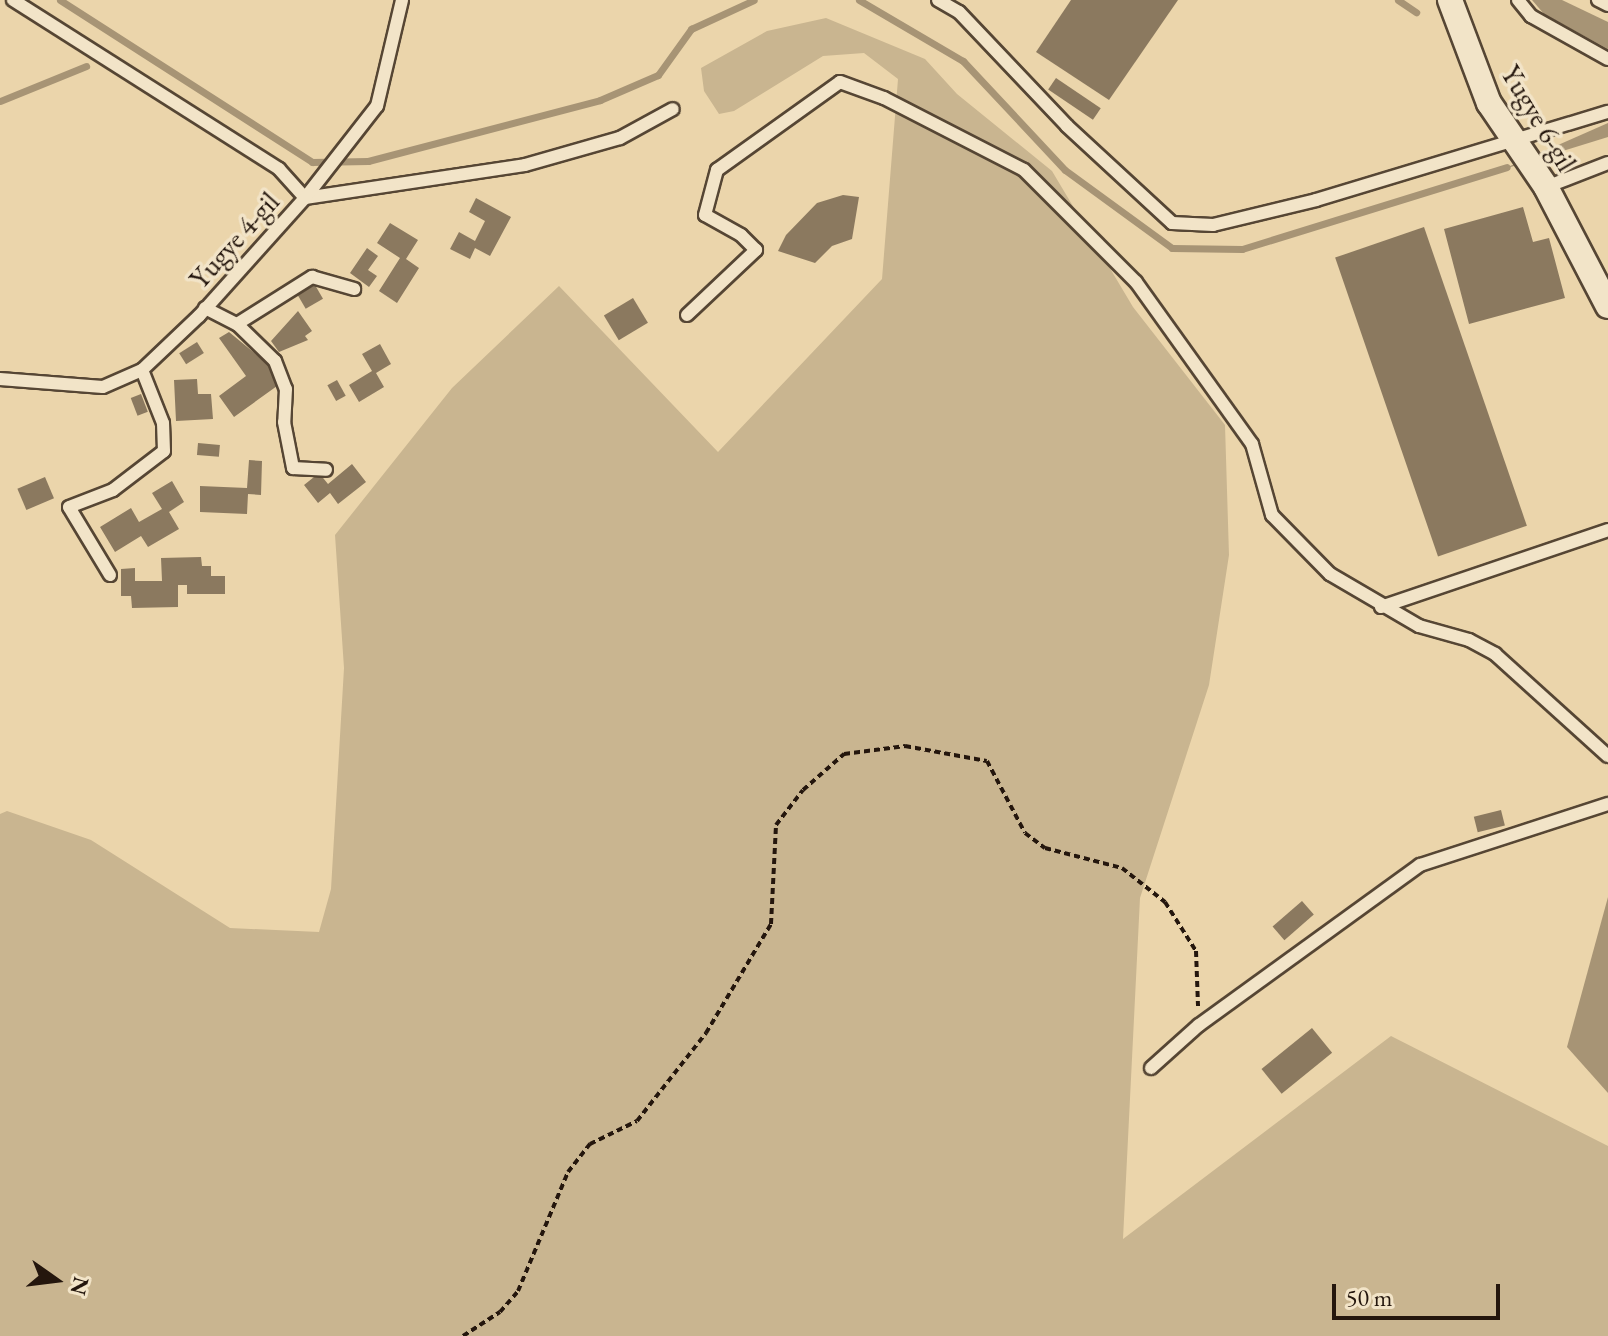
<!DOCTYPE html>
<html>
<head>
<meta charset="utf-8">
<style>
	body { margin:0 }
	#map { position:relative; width:1608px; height:1336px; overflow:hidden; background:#ebd5ab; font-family:"EB Garamond",serif }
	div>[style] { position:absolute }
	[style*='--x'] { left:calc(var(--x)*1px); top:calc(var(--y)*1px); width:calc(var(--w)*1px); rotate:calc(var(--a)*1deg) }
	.green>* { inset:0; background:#c9b590 }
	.water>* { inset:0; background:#a79475 }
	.stream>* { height:7px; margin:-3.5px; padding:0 3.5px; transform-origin:3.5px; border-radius:3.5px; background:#a79475 }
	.building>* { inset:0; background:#8b795f; transform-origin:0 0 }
	.path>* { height:4px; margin-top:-2px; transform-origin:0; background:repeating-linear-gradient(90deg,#24160d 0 6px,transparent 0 10px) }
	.roads { filter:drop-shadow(2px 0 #564634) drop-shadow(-2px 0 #564634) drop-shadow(0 2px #564634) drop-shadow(0 -2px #564634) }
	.lane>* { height:12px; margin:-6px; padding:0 6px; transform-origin:6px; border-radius:6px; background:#f2e4c8 }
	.street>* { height:24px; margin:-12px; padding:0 12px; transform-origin:12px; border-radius:12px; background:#f2e4c8 }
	span { translate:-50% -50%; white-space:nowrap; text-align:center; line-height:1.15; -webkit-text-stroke:7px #f2e4c8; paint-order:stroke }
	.street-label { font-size:28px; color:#24160d }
	.north { position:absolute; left:16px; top:1240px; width:80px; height:80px; -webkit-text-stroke:6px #f2e4c8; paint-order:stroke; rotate:104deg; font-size:22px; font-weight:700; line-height:32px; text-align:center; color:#24160d }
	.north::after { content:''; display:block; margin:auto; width:28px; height:36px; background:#24160d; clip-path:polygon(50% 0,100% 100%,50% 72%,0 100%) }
	.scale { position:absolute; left:1332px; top:1284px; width:168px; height:36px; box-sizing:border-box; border:4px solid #24160d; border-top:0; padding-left:10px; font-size:24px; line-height:28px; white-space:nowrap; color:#24160d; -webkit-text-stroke:6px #f2e4c8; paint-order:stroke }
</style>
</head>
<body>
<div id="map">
	<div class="green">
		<div style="clip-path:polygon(826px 18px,925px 59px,957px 94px,1052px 171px,1133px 307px,1225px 425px,1229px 555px,1209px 685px,1140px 898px,1123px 1239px,1391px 1036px,1608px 1146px,1608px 1336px,0 1336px,0 814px,7px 811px,91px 840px,230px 928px,319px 932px,331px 889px,344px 668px,335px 535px,452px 388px,559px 286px,718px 452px,882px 279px,898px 79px,864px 53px,823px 56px,734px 111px,719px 114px,704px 91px,701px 68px,767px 31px)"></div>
	</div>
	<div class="water">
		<div style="clip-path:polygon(1532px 0,1562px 0,1608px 22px,1608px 49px,1544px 14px)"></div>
		<div style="clip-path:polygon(1608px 123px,1608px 137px,1501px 170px)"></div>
		<div style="clip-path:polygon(1608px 897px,1608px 1093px,1567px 1047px)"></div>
	</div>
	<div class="stream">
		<div style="--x:60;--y:0;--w:300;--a:32.7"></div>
		<div style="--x:312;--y:162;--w:56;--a:-1"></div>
		<div style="--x:368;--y:161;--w:240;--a:-14.7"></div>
		<div style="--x:600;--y:100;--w:63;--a:-23.3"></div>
		<div style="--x:658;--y:75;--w:57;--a:-54.3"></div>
		<div style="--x:691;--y:29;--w:69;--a:-24.7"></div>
		<div style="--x:859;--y:0;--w:121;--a:30.4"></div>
		<div style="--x:963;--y:61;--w:149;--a:46.9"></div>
		<div style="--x:1065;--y:170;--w:132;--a:36.1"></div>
		<div style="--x:1172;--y:248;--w:70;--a:0.8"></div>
		<div style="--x:1242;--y:249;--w:277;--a:-17.2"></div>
		<div style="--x:1398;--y:0;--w:22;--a:34"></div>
		<div style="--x:0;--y:101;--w:93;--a:-22.1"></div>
	</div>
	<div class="building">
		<div style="clip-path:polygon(1071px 0,1178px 0,1109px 100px,1036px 52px)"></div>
		<div style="left:1056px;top:78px;width:54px;height:14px;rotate:34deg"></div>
		<div style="clip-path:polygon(843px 195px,859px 197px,852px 239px,832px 246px,815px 263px,778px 251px,786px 235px,817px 203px)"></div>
		<div style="clip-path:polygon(476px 198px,511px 217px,490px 256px,475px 248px,470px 259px,450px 249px,459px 232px,475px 241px,485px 221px,469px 212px)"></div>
		<div style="clip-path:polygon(1523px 207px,1533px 242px,1549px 238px,1565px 298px,1469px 324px,1444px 229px)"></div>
		<div style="clip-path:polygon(390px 223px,418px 240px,406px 259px,419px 268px,397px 303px,379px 291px,400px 258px,377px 243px)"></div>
		<div style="left:1424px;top:227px;width:316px;height:94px;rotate:71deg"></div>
		<div style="clip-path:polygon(367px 248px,378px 256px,368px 270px,377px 276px,369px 287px,350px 273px)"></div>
		<div style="left:315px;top:285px;width:16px;height:20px;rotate:60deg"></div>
		<div style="left:633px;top:298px;width:29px;height:34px;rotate:59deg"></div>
		<div style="clip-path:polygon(298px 311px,312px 331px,305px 336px,308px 340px,279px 352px,271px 341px)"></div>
		<div style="clip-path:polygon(229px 332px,269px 365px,277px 386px,234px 417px,219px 396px,246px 376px,219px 338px)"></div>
		<div style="left:197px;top:342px;width:13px;height:21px;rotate:58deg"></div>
		<div style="clip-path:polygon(380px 344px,391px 364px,376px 373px,384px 387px,359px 402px,349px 385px,372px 371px,362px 354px)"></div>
		<div style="clip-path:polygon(197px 379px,198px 394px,211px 394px,213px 419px,176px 421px,174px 380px)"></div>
		<div style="left:337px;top:380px;width:18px;height:11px;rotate:61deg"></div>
		<div style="left:141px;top:394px;width:19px;height:11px;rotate:69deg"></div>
		<div style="left:198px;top:443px;width:22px;height:12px;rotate:5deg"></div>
		<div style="clip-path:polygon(249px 460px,262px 461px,261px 495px,248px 494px,247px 514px,200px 512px,200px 486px,247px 488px)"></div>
		<div style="clip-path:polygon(352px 464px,366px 482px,338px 504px,330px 493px,318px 503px,304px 485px,319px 473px,328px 484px)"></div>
		<div style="left:45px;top:477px;width:23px;height:30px;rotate:67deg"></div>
		<div style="clip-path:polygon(172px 481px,184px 502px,169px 512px,179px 529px,148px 547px,141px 536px,115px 552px,100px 527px,131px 508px,139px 522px,162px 509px,152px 493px)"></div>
		<div style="clip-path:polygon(201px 557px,202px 566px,211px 566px,211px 576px,225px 576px,225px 594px,187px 594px,187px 585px,178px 585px,178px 607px,132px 608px,131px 596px,121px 596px,121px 569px,135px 568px,135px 581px,162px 581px,161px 558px)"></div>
		<div style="left:1501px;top:810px;width:16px;height:28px;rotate:76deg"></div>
		<div style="left:1302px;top:901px;width:18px;height:39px;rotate:49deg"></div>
		<div style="left:1312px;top:1028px;width:32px;height:65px;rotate:51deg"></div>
	</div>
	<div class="path">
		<div style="--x:463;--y:1336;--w:44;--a:-33"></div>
		<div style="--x:500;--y:1312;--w:28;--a:-49"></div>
		<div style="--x:518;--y:1291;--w:129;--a:-67.2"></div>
		<div style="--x:568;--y:1172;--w:36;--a:-52"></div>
		<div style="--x:590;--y:1144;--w:52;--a:-26.1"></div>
		<div style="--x:637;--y:1121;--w:112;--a:-51.9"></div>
		<div style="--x:706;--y:1033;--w:127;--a:-59.2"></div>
		<div style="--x:771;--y:924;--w:99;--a:-87.1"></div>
		<div style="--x:776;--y:825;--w:44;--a:-52.4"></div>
		<div style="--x:803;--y:790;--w:55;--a:-41.3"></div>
		<div style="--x:844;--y:754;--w:62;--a:-7.5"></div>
		<div style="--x:905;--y:746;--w:83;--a:10.4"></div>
		<div style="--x:987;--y:761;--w:81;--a:62.2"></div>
		<div style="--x:1025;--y:833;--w:25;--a:37"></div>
		<div style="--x:1045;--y:848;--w:80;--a:14.6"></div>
		<div style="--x:1122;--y:868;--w:55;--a:38.3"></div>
		<div style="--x:1165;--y:902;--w:58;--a:57.7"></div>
		<div style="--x:1196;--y:951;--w:55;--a:87.9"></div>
	</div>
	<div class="roads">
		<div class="lane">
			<div style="--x:13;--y:0;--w:315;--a:32.4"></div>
			<div style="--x:279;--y:169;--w:39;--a:48"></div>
			<div style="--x:938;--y:0;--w:24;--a:30"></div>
			<div style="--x:959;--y:12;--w:157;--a:46.5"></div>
			<div style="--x:1067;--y:126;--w:143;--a:42.7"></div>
			<div style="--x:1172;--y:223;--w:41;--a:2.8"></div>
			<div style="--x:1213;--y:225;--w:106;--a:-13.6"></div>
			<div style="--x:1316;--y:200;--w:305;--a:-16.8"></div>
			<div style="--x:1518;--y:0;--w:21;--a:51"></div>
			<div style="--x:1531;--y:16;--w:88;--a:29.2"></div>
			<div style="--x:1598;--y:0;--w:11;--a:27"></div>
			<div style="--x:1546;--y:187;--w:66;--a:-21.2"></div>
			<div style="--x:305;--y:198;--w:222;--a:-8.5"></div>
			<div style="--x:525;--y:165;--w:99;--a:-15.9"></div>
			<div style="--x:620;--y:138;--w:60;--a:-28.7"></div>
			<div style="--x:205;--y:308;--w:36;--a:27"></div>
			<div style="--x:237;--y:324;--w:53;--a:44.2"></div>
			<div style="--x:275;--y:361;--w:30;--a:69"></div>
			<div style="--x:286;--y:389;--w:33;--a:93"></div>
			<div style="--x:284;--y:422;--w:47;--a:78.9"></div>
			<div style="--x:293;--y:468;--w:33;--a:3"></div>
			<div style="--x:687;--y:315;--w:95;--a:-43.3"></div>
			<div style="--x:756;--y:250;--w:21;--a:-135"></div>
			<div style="--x:741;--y:235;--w:41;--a:-150.9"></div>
			<div style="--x:705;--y:215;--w:47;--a:-75.1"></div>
			<div style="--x:717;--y:170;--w:151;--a:-35.6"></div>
			<div style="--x:840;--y:82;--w:47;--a:20"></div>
			<div style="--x:884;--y:98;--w:157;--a:27.2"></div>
			<div style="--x:1024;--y:170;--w:158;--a:45"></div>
			<div style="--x:1136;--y:282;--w:199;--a:54.4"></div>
			<div style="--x:1252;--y:444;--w:74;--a:74.3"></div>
			<div style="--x:1272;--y:515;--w:83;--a:45.5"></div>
			<div style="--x:1330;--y:574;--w:103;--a:30.3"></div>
			<div style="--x:1419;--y:626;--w:52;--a:15.6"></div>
			<div style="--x:1469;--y:640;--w:30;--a:28"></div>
			<div style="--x:1495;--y:654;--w:152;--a:42.1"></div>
			<div style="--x:237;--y:324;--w:89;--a:-32.1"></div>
			<div style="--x:312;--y:277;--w:44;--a:15.9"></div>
			<div style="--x:0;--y:379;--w:103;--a:4.4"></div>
			<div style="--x:103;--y:387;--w:43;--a:-23.6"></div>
			<div style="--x:142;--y:370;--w:79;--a:-43.5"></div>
			<div style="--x:199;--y:316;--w:159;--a:-48.1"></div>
			<div style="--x:305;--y:198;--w:117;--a:-52"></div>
			<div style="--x:377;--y:106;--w:109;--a:-76.7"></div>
			<div style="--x:110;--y:575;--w:79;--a:-121.1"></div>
			<div style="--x:69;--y:507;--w:47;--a:-21.1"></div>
			<div style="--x:113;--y:490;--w:64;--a:-37.4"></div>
			<div style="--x:164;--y:451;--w:28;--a:-92"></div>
			<div style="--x:163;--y:423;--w:57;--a:-111.6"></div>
			<div style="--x:1381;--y:607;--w:240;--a:-18.7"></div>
			<div style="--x:1151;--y:1068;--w:64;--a:-41.9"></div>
			<div style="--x:1199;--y:1025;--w:273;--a:-35.9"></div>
			<div style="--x:1420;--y:865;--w:198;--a:-18"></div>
		</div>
		<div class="street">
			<div style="--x:1450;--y:0;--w:110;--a:69.3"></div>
			<div style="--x:1489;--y:103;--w:102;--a:55.8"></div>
			<div style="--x:1546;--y:187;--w:134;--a:62.5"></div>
		</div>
	</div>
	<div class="street-label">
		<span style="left:1539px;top:118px;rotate:59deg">Yugye 6-gil</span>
		<span style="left:234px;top:240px;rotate:-48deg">Yugye 4-gil</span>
	</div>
	<div class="north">N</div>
	<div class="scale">50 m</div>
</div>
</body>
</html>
